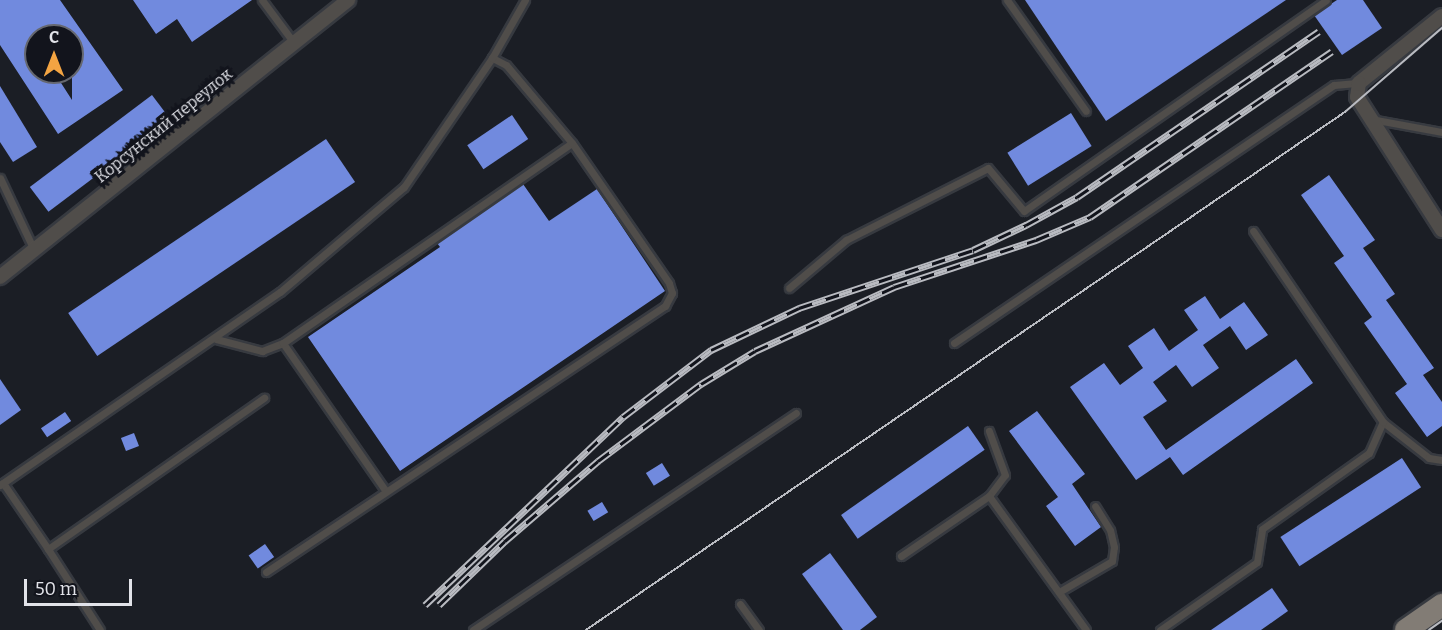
<!DOCTYPE html>
<html>
<head>
<meta charset="utf-8">
<style>
	body { margin:0 }
	#map { position:relative; width:1442px; height:630px; overflow:hidden; background:#1b1e25; font-family:Bitter,serif }
	div>[style] { position:absolute }
	[style*='--x'] { left:calc(var(--x)*1px); top:calc(var(--y)*1px); width:calc(var(--w)*1px); rotate:calc(var(--a)*1deg) }
	.building>* { inset:0; background:#718ade; transform-origin:0 0 }
	.roads { filter:drop-shadow(2px 0 #373a40) drop-shadow(-2px 0 #373a40) drop-shadow(0 2px #373a40) drop-shadow(0 -2px #373a40) }
	.lane>* { height:7px; margin:-3.5px; padding:0 3.5px; transform-origin:3.5px; border-radius:3.5px; background:#504d4a }
	.street>* { height:14px; margin:-7px; padding:0 7px; transform-origin:7px; border-radius:7px; background:#504d4a }
	.primary>* { height:22px; margin:-11px; padding:0 11px; transform-origin:11px; border-radius:11px; background:#827c75 }
	.tram>* { height:1.5px; margin:-0.75px; padding:0 0.75px; transform-origin:0.75px; border-radius:0.75px; background:#b9bbc1 }
	.rail>* { height:7px; margin-top:-3.5px; transform-origin:0; background:repeating-linear-gradient(90deg,#12141c 0 14px,#b9bbc1 0 28px); box-sizing:border-box; border-block:2px solid #b9bbc1 }
	span { translate:-50% -50%; white-space:nowrap; text-align:center; line-height:1.15; -webkit-text-stroke:6px #12141c; paint-order:stroke }
	.street-label { font-size:16px; color:#e2e3e9 }
	.north { position:absolute; left:24px; top:24px; width:60px; height:60px; box-sizing:border-box; background:#12141c; border:2px solid #65676e; border-radius:50%; rotate:0deg; font-size:16px; font-weight:700; line-height:24px; text-align:center; color:#e2e3e9 }
	.north::after { content:''; display:block; margin:auto; width:21px; height:27px; background:#f3a442; clip-path:polygon(50% 0,100% 100%,50% 72%,0 100%) }
	.scale { position:absolute; left:24px; top:579px; width:108px; height:27px; box-sizing:border-box; border:3px solid #e2e3e9; border-top:0; padding-left:8px; font-size:18px; line-height:21px; white-space:nowrap; color:#e2e3e9; -webkit-text-stroke:4px #12141c; paint-order:stroke }
</style>
</head>
<body>
<div id="map">
	<div class="building">
		<div style="clip-path:polygon(evenodd,0 0,60px 0,123px 90px,58px 134px,0 45px,0 0,36px 36px,72px 36px,72px 100px,54px 72px,36px 72px,36px 36px)"></div>
		<div style="clip-path:polygon(133px 0,252px 0,192px 42px,177px 19px,156px 34px)"></div>
		<div style="clip-path:polygon(1025px 0,1286px 0,1106px 121px)"></div>
		<div style="clip-path:polygon(1337px 0,1363px 0,1382px 28px,1342px 55px,1314px 15px)"></div>
		<div style="clip-path:polygon(0 86px,37px 147px,13px 162px,0 142px)"></div>
		<div style="left:152px;top:95px;width:31px;height:153px;rotate:53deg"></div>
		<div style="left:1071px;top:113px;width:39px;height:75px;rotate:58deg"></div>
		<div style="left:512px;top:115px;width:29px;height:54px;rotate:56deg"></div>
		<div style="left:326px;top:139px;width:52px;height:311px;rotate:56deg"></div>
		<div style="clip-path:polygon(1329px 175px,1375px 240px,1363px 248px,1395px 294px,1386px 300px,1434px 368px,1423px 375px,1442px 402px,1442px 426px,1427px 437px,1395px 393px,1407px 384px,1364px 323px,1372px 317px,1334px 263px,1344px 256px,1301px 195px)"></div>
		<div style="clip-path:polygon(523px 184px,549px 221px,597px 189px,665px 291px,400px 471px,308px 337px,440px 247px,437px 243px)"></div>
		<div style="clip-path:polygon(1205px 296px,1220px 319px,1244px 302px,1268px 335px,1246px 350px,1230px 326px,1203px 345px,1219px 368px,1192px 387px,1176px 365px,1153px 382px,1167px 401px,1143px 417px,1166px 450px,1296px 359px,1313px 383px,1183px 475px,1170px 457px,1136px 480px,1070px 387px,1104px 363px,1120px 385px,1143px 368px,1128px 346px,1154px 328px,1169px 351px,1198px 330px,1184px 310px)"></div>
		<div style="clip-path:polygon(0 379px,21px 410px,0 425px)"></div>
		<div style="clip-path:polygon(1037px 411px,1085px 474px,1072px 484px,1101px 527px,1075px 546px,1046px 506px,1058px 497px,1009px 431px)"></div>
		<div style="left:65px;top:412px;width:11px;height:29px;rotate:56deg"></div>
		<div style="left:968px;top:426px;width:29px;height:155px;rotate:55deg"></div>
		<div style="left:134px;top:433px;width:14px;height:14px;rotate:69deg"></div>
		<div style="left:1402px;top:458px;width:35px;height:145px;rotate:57deg"></div>
		<div style="left:662px;top:463px;width:15px;height:19px;rotate:58deg"></div>
		<div style="left:602px;top:502px;width:12px;height:17px;rotate:59deg"></div>
		<div style="left:265px;top:544px;width:16px;height:20px;rotate:55deg"></div>
		<div style="clip-path:polygon(830px 553px,877px 617px,860px 630px,843px 630px,802px 574px)"></div>
		<div style="clip-path:polygon(1272px 588px,1288px 611px,1261px 630px,1211px 630px)"></div>
	</div>
	<div class="roads">
		<div class="lane">
			<div style="--x:262;--y:0;--w:54;--a:53.3"></div>
			<div style="--x:1007;--y:0;--w:136;--a:54.6"></div>
			<div style="--x:1371;--y:119;--w:72;--a:10.4"></div>
			<div style="--x:0;--y:178;--w:80;--a:64.7"></div>
			<div style="--x:789;--y:288;--w:75;--a:-40.1"></div>
			<div style="--x:846;--y:240;--w:159;--a:-26.9"></div>
			<div style="--x:988;--y:168;--w:56;--a:50.1"></div>
			<div style="--x:1024;--y:211;--w:368;--a:-34.9"></div>
			<div style="--x:216;--y:339;--w:48;--a:14.6"></div>
			<div style="--x:262;--y:351;--w:22;--a:-21"></div>
			<div style="--x:954;--y:343;--w:459;--a:-34.2"></div>
			<div style="--x:1334;--y:85;--w:25;--a:-5"></div>
			<div style="--x:1383;--y:422;--w:58;--a:38"></div>
			<div style="--x:1429;--y:458;--w:13;--a:9"></div>
			<div style="--x:3;--y:483;--w:80;--a:55.7"></div>
			<div style="--x:48;--y:549;--w:264;--a:-35"></div>
			<div style="--x:0;--y:485;--w:340;--a:-34.6"></div>
			<div style="--x:280;--y:292;--w:162;--a:-40.3"></div>
			<div style="--x:404;--y:187;--w:156;--a:-55.7"></div>
			<div style="--x:385;--y:490;--w:179;--a:-124.8"></div>
			<div style="--x:283;--y:343;--w:351;--a:-34.7"></div>
			<div style="--x:989;--y:496;--w:26;--a:-53"></div>
			<div style="--x:1005;--y:475;--w:47;--a:-110"></div>
			<div style="--x:48;--y:549;--w:96;--a:57.3"></div>
			<div style="--x:901;--y:556;--w:107;--a:-34.3"></div>
			<div style="--x:989;--y:496;--w:165;--a:54.1"></div>
			<div style="--x:266;--y:572;--w:480;--a:-33.7"></div>
			<div style="--x:665;--y:306;--w:15;--a:-62"></div>
			<div style="--x:672;--y:293;--w:10;--a:-107"></div>
			<div style="--x:669;--y:283;--w:170;--a:-124.7"></div>
			<div style="--x:572;--y:143;--w:102;--a:-130.2"></div>
			<div style="--x:506;--y:65;--w:16;--a:-153"></div>
			<div style="--x:492;--y:58;--w:67;--a:-60.4"></div>
			<div style="--x:1059;--y:592;--w:61;--a:-30.3"></div>
			<div style="--x:1112;--y:561;--w:14;--a:-82"></div>
			<div style="--x:1114;--y:547;--w:17;--a:-103"></div>
			<div style="--x:1110;--y:530;--w:28;--a:-122"></div>
			<div style="--x:740;--y:604;--w:32;--a:54"></div>
			<div style="--x:473;--y:630;--w:389;--a:-33.9"></div>
			<div style="--x:1160;--y:630;--w:118;--a:-35"></div>
			<div style="--x:1257;--y:562;--w:33;--a:-81"></div>
			<div style="--x:1262;--y:529;--w:131;--a:-35.4"></div>
			<div style="--x:1369;--y:453;--w:34;--a:-66"></div>
			<div style="--x:1383;--y:422;--w:231;--a:-124.2"></div>
		</div>
		<div class="street">
			<div style="--x:1442;--y:16;--w:107;--a:141.1"></div>
			<div style="--x:1359;--y:83;--w:14;--a:98"></div>
			<div style="--x:1357;--y:97;--w:158;--a:57.4"></div>
			<div style="--x:0;--y:277;--w:445;--a:-38.5"></div>
		</div>
		<div class="primary">
			<div style="--x:1406;--y:630;--w:44;--a:-34.8"></div>
		</div>
	</div>
	<div class="tram">
		<div style="--x:586;--y:630;--w:919;--a:-34.31"></div>
		<div style="--x:1345;--y:112;--w:128;--a:-40.9"></div>
		<div style="--x:1429;--y:630;--w:16;--a:-35"></div>
	</div>
	<div class="rail">
		<div style="--x:425;--y:605;--w:273;--a:-43.5"></div>
		<div style="--x:623;--y:417;--w:111;--a:-37.3"></div>
		<div style="--x:711;--y:350;--w:98;--a:-25.5"></div>
		<div style="--x:799;--y:308;--w:183;--a:-18.4"></div>
		<div style="--x:973;--y:250;--w:59;--a:-25.3"></div>
		<div style="--x:1026;--y:225;--w:58;--a:-28.8"></div>
		<div style="--x:1077;--y:197;--w:293;--a:-34.4"></div>
		<div style="--x:439;--y:605;--w:92;--a:-44.1"></div>
		<div style="--x:505;--y:541;--w:123;--a:-40.7"></div>
		<div style="--x:598;--y:461;--w:129;--a:-36.8"></div>
		<div style="--x:701;--y:384;--w:63;--a:-31.4"></div>
		<div style="--x:755;--y:351;--w:153;--a:-24.7"></div>
		<div style="--x:894;--y:287;--w:150;--a:-18.3"></div>
		<div style="--x:1036;--y:240;--w:59;--a:-23.1"></div>
		<div style="--x:1090;--y:217;--w:293;--a:-34.4"></div>
	</div>
	<div class="street-label">
		<span style="left:164px;top:126px;rotate:-39deg">Корсунский переулок</span>
	</div>
	<div class="north">С</div>
	<div class="scale">50 m</div>
</div>
</body>
</html>
